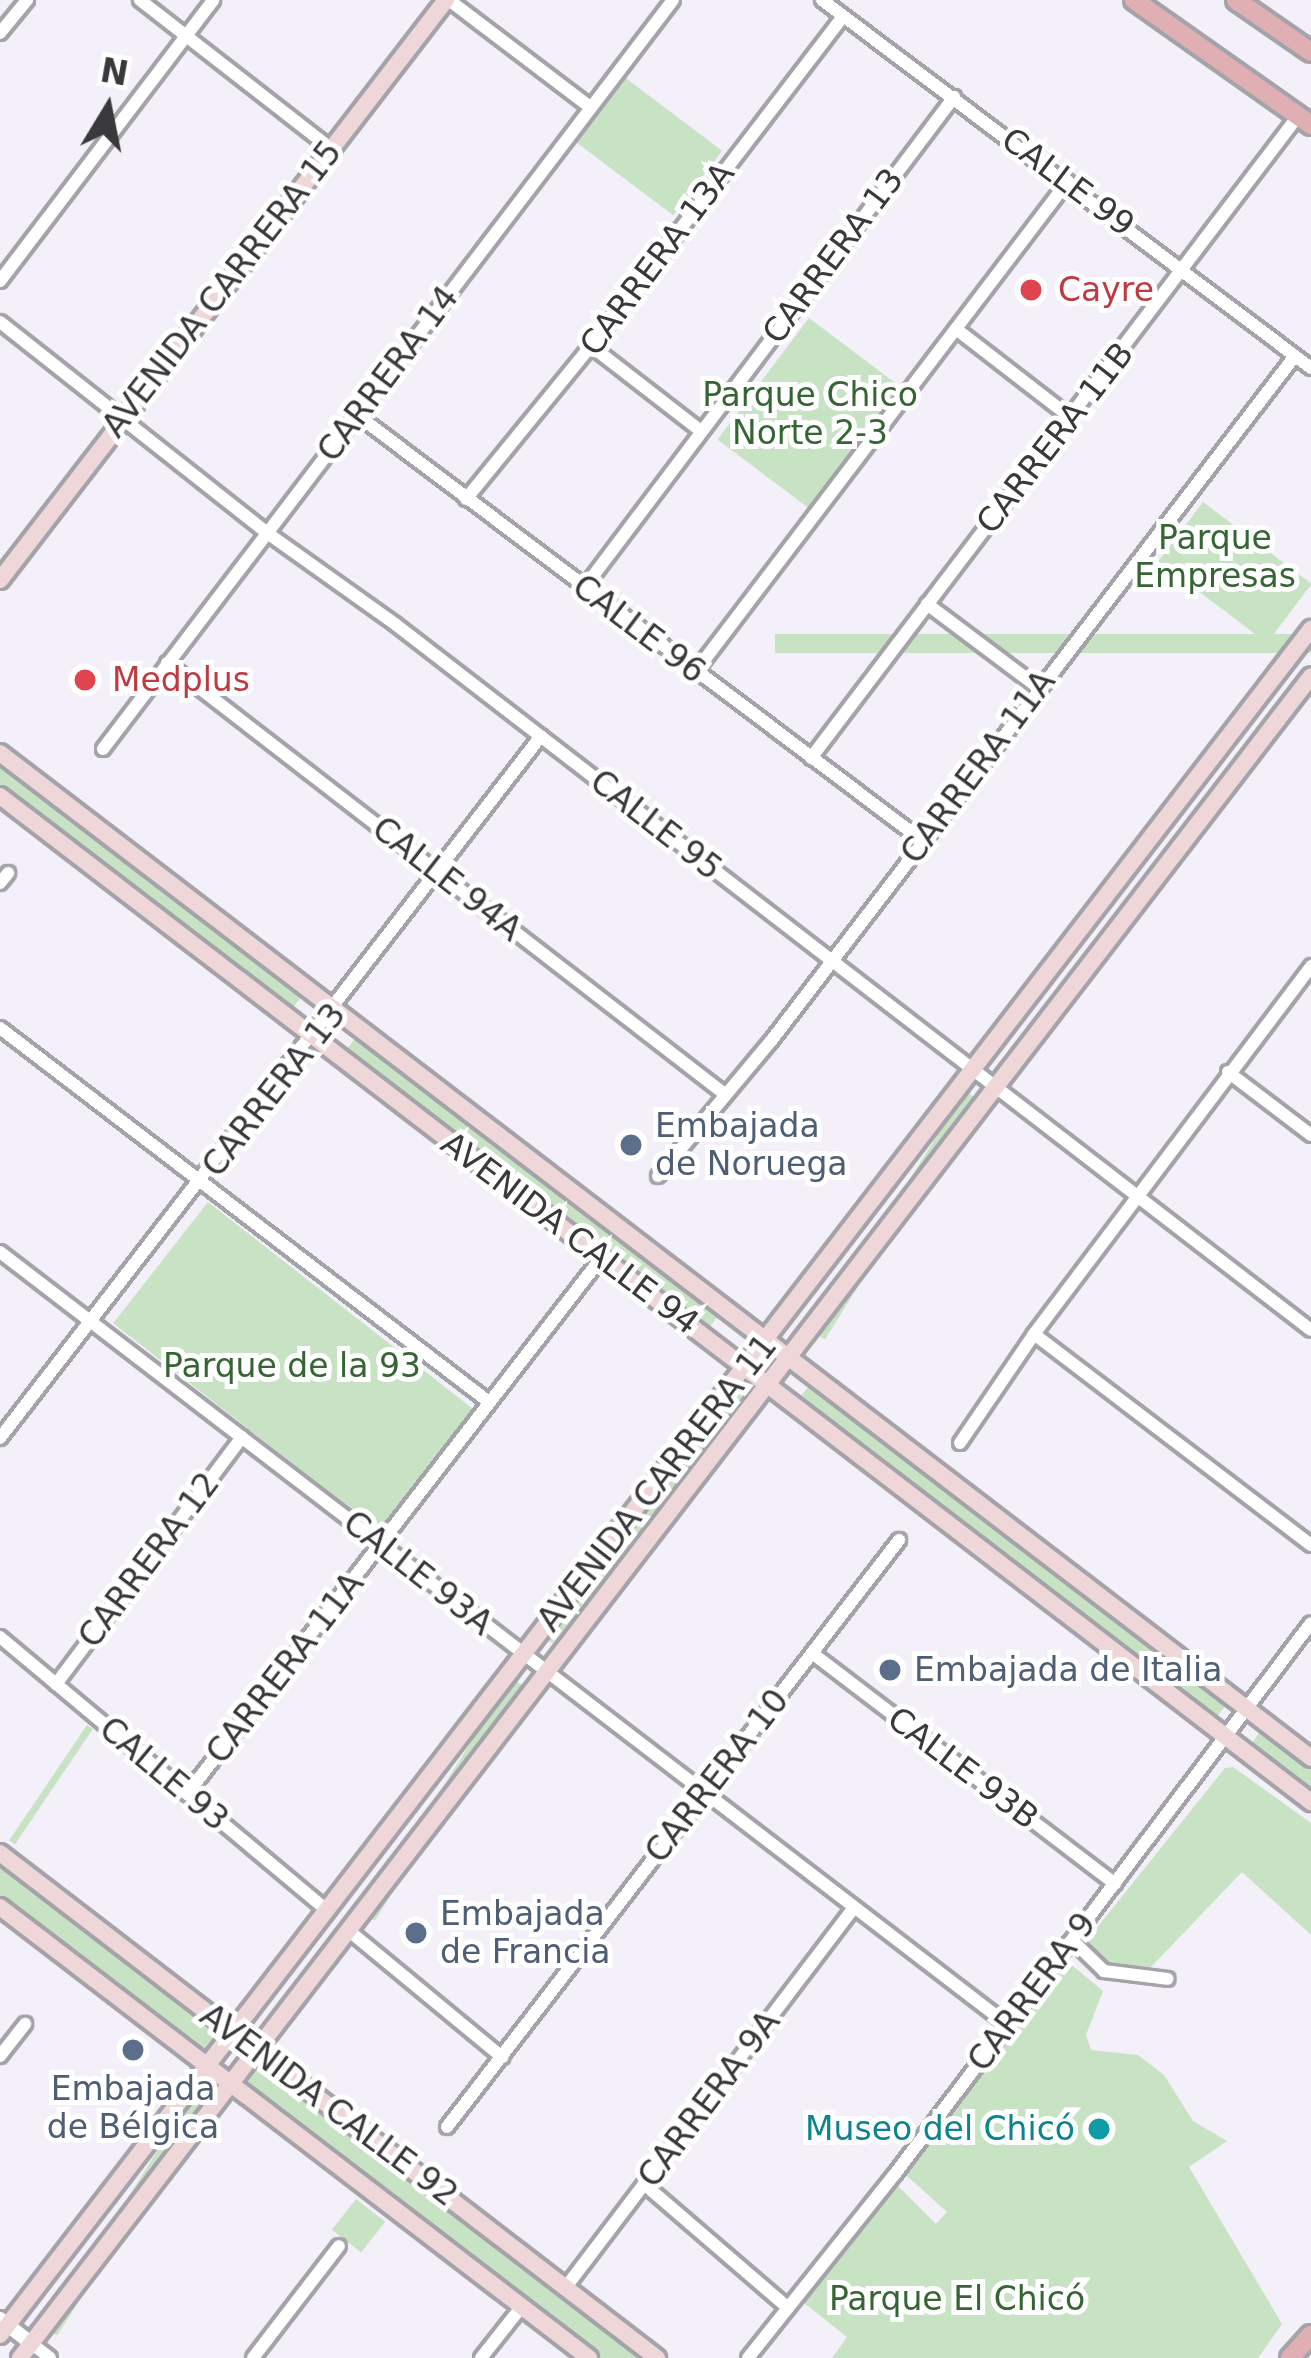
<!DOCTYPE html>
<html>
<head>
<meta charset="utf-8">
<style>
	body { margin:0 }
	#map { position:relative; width:1311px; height:2358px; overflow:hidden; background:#f3f0f9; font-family:"DejaVu Sans",sans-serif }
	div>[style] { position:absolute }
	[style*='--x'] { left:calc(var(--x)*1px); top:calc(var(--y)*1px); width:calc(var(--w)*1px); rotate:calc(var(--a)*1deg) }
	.green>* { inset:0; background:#c7e3c4; transform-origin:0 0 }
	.roads { filter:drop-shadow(3px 0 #a5a3aa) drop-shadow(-3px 0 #a5a3aa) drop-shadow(0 3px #a5a3aa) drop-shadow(0 -3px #a5a3aa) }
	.minor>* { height:12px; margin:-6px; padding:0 6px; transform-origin:6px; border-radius:6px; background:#fff }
	.tertiary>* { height:14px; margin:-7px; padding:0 7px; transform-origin:7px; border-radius:7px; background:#fff }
	.secondary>* { height:16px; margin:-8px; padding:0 8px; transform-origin:8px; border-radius:8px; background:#efd7d9 }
	.primary>* { height:18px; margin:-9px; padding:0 9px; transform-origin:9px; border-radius:9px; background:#dfafb3 }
	.dots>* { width:33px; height:33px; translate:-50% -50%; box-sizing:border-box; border:6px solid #fff; border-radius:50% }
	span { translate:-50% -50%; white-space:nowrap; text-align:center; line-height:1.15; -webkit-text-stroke:10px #fff; paint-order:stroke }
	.street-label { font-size:33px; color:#39383b }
	.health-label { font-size:33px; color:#be3a42 }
	.left { translate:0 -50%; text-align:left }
	.park-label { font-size:33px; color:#356532 }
	.service-label { font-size:33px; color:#4e5e75 }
	.culture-label { font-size:33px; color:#0d838f }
	.right { translate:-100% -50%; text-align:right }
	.north { position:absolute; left:48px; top:48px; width:120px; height:120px; -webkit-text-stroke:9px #fff; paint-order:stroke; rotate:10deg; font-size:33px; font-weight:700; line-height:48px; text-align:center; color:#39383b }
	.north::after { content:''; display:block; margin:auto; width:42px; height:54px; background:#39383b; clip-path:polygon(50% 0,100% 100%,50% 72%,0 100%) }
</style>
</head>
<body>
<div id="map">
	<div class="green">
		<div style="left:623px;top:76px;width:124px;height:81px;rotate:37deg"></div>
		<div style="left:809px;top:318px;width:116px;height:152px;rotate:37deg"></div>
		<div style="left:1203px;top:502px;width:136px;height:74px;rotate:37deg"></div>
		<div style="left:1311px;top:634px;width:19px;height:536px;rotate:90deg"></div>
		<div style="left:0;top:762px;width:382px;height:26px;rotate:38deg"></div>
		<div style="left:357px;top:1036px;width:457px;height:21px;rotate:38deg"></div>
		<div style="left:965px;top:1091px;width:13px;height:285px;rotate:32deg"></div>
		<div style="left:208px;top:1202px;width:336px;height:154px;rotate:38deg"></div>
		<div style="left:812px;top:1382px;width:525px;height:21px;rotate:38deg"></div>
		<div style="left:739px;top:1387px;width:11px;height:317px;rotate:38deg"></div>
		<div style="left:511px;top:1678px;width:13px;height:278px;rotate:32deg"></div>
		<div style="left:87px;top:1725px;width:7px;height:139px;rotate:34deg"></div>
		<div style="clip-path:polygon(1262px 1729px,1311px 1767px,1311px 1790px,1251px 1744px)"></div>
		<div style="clip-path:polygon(1233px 1767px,1311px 1823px,1311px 1935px,1242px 1872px,1151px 1967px,1108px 1964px,1087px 1940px,1225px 1768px)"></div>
		<div style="left:0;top:1862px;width:277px;height:38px;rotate:37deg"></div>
		<div style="clip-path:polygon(1068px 1962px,1103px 1991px,1086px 2035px,1091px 2050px,1138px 2055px,1164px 2075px,1193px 2121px,1227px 2141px,1189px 2167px,1282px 2324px,1258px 2358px,832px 2358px,847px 2337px,804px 2303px,893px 2181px,936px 2224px,947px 2212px,906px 2175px)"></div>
		<div style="clip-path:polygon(259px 2063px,383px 2158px,647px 2358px,598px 2358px,243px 2085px)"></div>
		<div style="left:201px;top:2081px;width:13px;height:292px;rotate:32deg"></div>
		<div style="left:356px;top:2199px;width:37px;height:39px;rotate:38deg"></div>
	</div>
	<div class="roads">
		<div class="minor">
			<div style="--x:140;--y:0;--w:241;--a:37.9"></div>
			<div style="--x:449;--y:0;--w:177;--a:37.2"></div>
			<div style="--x:822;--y:0;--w:612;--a:36.96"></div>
			<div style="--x:0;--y:33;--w:43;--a:-50.7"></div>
			<div style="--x:0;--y:281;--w:353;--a:-52.8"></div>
			<div style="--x:0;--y:322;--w:339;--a:38.3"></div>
			<div style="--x:266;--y:532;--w:158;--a:35.5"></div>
			<div style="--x:395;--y:624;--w:1156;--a:37.62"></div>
			<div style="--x:956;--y:329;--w:145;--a:37.7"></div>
			<div style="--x:591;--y:346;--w:139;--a:37.7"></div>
			<div style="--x:357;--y:415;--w:708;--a:36.97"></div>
			<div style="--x:466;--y:499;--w:198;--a:-50.8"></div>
			<div style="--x:591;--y:346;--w:415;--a:-52.6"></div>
			<div style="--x:584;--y:588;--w:615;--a:-53"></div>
			<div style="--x:927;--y:604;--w:140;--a:36.9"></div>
			<div style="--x:167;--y:663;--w:706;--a:37.7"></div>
			<div style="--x:696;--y:671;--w:615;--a:-52.79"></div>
			<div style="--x:103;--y:749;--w:941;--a:-52.73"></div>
			<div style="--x:811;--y:758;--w:806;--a:-52.82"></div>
			<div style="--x:0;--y:883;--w:13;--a:-51"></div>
			<div style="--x:0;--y:1028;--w:616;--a:37.41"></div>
			<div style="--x:1228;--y:1072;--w:104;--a:37.2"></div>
			<div style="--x:658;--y:1176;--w:176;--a:-50.1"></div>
			<div style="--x:771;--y:1041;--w:862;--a:-52.59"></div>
			<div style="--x:0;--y:1252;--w:1270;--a:37.48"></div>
			<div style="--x:1034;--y:1334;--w:348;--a:37.3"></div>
			<div style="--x:0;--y:1438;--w:886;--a:-52.38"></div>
			<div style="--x:960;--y:1443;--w:132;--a:-55.8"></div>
			<div style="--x:1034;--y:1334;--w:461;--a:-53"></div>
			<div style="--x:0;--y:1637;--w:427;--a:39.9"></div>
			<div style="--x:812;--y:1653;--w:381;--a:37.3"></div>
			<div style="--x:56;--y:1684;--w:309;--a:-53"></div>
			<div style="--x:187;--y:1794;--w:679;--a:-52.3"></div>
			<div style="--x:348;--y:1930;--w:200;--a:39.5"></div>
			<div style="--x:1072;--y:1940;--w:45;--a:44.1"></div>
			<div style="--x:1104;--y:1971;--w:64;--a:7.1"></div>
			<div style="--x:0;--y:2056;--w:41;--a:-52"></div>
			<div style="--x:447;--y:2127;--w:741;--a:-52.4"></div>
			<div style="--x:644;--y:2184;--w:190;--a:40.7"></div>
			<div style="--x:566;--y:2287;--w:473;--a:-52.8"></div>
			<div style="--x:31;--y:2343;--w:24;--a:38"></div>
			<div style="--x:253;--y:2358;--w:141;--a:-52.5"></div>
			<div style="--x:481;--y:2358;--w:66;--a:-51.7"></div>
			<div style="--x:748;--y:2358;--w:236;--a:-51.4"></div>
			<div style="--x:895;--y:2174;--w:690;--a:-52.95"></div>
		</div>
		<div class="tertiary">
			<div style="--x:0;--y:2319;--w:39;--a:38"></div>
		</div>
		<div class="secondary">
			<div style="--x:0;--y:580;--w:732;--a:-52.44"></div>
			<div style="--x:0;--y:753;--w:1652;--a:37.47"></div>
			<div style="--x:0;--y:796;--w:1653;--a:37.5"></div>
			<div style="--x:0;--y:1853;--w:829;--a:37.55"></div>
			<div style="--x:0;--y:1907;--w:742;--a:37.44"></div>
			<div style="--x:0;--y:2335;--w:2152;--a:-52.46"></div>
			<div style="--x:20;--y:2358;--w:2120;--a:-52.49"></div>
		</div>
		<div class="primary">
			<div style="--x:1134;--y:0;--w:217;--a:35.2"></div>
			<div style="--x:1236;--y:0;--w:91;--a:34.7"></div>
			<div style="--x:1290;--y:2358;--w:31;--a:-48"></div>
		</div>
	</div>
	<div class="dots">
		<div style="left:1031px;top:290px;background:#e0444e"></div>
		<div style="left:85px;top:680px;background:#e0444e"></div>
		<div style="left:631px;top:1145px;background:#5c6f8a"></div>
		<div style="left:890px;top:1670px;background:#5c6f8a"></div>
		<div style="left:416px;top:1933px;background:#5c6f8a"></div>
		<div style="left:133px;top:2050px;background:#5c6f8a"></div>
		<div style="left:1099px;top:2129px;background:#0f9aa8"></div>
	</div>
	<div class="street-label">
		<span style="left:1068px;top:182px;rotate:37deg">CALLE 99</span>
		<span style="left:833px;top:256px;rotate:-53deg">CARRERA 13</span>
		<span style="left:657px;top:259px;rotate:-53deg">CARRERA 13A</span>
		<span style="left:222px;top:289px;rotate:-52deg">AVENIDA CARRERA 15</span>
		<span style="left:388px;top:374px;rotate:-53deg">CARRERA 14</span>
		<span style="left:1055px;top:438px;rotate:-52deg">CARRERA 11B</span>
		<span style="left:639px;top:629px;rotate:37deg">CALLE 96</span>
		<span style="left:978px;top:767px;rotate:-53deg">CARRERA 11A</span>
		<span style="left:656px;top:825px;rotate:38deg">CALLE 95</span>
		<span style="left:447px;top:879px;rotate:38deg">CALLE 94A</span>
		<span style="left:274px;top:1090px;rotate:-52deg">CARRERA 13</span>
		<span style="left:570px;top:1233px;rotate:37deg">AVENIDA CALLE 94</span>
		<span style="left:657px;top:1483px;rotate:-52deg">AVENIDA CARRERA 11</span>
		<span style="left:149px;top:1560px;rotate:-53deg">CARRERA 12</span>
		<span style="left:418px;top:1573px;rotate:38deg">CALLE 93A</span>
		<span style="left:285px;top:1668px;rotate:-52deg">CARRERA 11A</span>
		<span style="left:963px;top:1768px;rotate:37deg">CALLE 93B</span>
		<span style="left:164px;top:1774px;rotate:40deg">CALLE 93</span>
		<span style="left:717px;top:1776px;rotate:-52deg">CARRERA 10</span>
		<span style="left:1032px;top:1992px;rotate:-53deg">CARRERA 9</span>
		<span style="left:709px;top:2099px;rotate:-53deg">CARRERA 9A</span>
		<span style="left:329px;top:2105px;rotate:37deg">AVENIDA CALLE 92</span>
	</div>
	<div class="health-label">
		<span class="left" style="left:1058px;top:290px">Cayre</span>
		<span class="left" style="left:112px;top:680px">Medplus</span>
	</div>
	<div class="park-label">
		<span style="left:810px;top:414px">Parque Chico<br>Norte 2-3</span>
		<span style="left:1215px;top:557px">Parque<br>Empresas</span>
		<span style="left:292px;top:1366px">Parque de la 93</span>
		<span style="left:957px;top:2299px">Parque El Chicó</span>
	</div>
	<div class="service-label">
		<span class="left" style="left:655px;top:1145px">Embajada<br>de Noruega</span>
		<span class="left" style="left:914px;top:1670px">Embajada de Italia</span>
		<span class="left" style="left:440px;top:1933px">Embajada<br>de Francia</span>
		<span style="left:133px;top:2108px">Embajada<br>de Bélgica</span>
	</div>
	<div class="culture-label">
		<span class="right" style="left:1075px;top:2129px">Museo del Chicó</span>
	</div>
	<div class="north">N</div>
</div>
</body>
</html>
